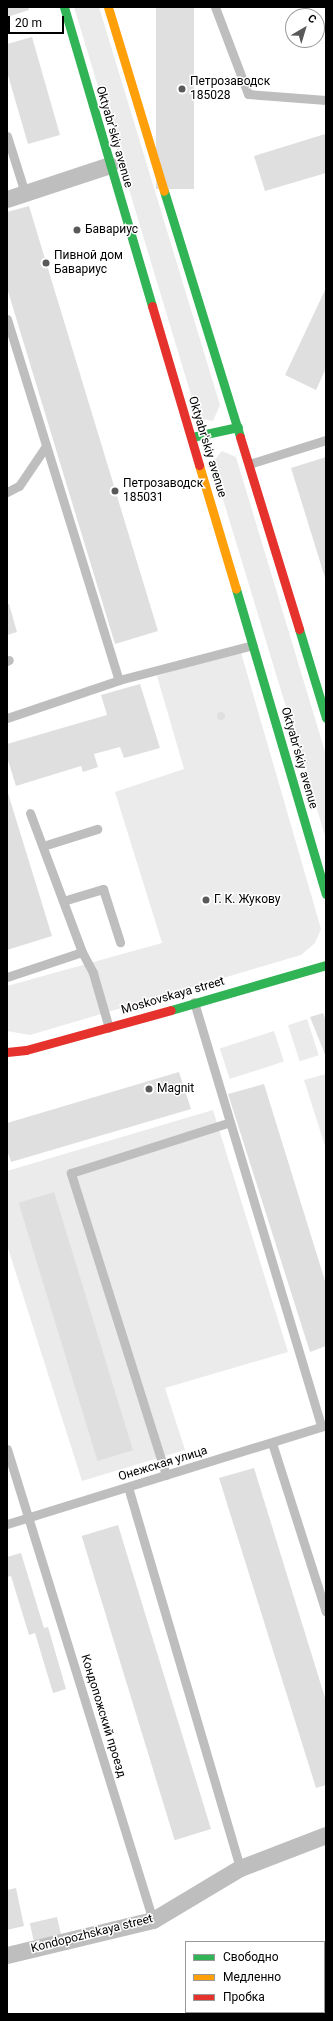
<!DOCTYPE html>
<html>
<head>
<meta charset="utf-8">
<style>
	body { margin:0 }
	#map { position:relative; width:333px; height:2021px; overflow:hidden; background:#fff; font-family:Roboto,sans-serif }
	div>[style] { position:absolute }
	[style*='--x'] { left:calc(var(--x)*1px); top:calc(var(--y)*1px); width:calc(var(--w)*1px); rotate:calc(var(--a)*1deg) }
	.green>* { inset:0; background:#ebebeb; transform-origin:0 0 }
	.building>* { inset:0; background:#dfdfdf; transform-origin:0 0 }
	.round { border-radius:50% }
	.lane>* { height:9px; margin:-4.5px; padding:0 4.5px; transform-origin:4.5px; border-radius:4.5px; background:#bebebe }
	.street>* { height:17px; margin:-8.5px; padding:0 8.5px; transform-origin:8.5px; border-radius:8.5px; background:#bebebe }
	.fast>* { height:9px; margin:-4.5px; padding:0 4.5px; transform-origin:4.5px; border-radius:4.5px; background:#30b455 }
	.slow>* { height:9px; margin:-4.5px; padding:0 4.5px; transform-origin:4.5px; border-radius:4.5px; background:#ff9f0a }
	.jam>* { height:9px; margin:-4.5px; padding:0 4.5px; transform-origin:4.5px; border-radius:4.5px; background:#e5322d }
	.dots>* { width:11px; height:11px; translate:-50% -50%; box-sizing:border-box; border:2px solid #fff; border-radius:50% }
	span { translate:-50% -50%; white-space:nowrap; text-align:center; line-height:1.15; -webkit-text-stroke:3px #fff; paint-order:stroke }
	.poi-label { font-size:12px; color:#000 }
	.left { translate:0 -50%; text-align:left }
	.street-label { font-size:12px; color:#000 }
	.frame { position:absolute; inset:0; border:8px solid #000; pointer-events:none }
	.legend { position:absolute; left:185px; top:1941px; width:140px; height:72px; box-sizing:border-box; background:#fff; border:1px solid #999; margin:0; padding:5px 7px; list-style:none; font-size:12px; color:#000 }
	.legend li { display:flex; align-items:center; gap:8px; height:20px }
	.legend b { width:20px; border:1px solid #999 }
	.north { position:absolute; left:285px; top:8px; width:40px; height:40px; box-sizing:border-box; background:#fff; border:1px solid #999; border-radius:50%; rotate:38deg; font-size:11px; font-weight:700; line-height:16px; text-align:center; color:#000 }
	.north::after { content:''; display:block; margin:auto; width:14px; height:18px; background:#595959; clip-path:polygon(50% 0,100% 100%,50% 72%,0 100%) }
	.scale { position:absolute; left:8px; top:16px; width:56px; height:18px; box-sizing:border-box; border:2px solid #000; border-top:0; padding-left:5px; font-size:12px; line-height:14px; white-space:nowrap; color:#000; -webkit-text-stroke:3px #fff; paint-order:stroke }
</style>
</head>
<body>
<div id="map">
	<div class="green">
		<div style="clip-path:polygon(74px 7px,99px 7px,220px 405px,213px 421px,198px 418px)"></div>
		<div style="clip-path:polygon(222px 451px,236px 457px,326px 755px,326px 839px,212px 463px)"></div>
		<div style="clip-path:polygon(240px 649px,321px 929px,315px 943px,301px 955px,30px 1035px,7px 1031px,7px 986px,162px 943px,115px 792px,184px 769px,157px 676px)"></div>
		<div style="left:307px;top:1019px;width:38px;height:20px;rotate:72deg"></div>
		<div style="left:274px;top:1031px;width:32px;height:57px;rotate:72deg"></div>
		<div style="clip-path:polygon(326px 1074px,326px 1149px,304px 1080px)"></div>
		<div style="clip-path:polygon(213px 1110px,288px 1352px,165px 1388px,185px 1450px,82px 1481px,7px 1245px,7px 1171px)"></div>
	</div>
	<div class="building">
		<div style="clip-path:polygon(7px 7px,28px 7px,29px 10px,7px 17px)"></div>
		<div style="left:156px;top:7px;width:38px;height:182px"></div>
		<div style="clip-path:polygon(32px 37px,60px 135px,28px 144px,7px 72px,7px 44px)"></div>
		<div style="clip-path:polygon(325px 134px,326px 173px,265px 191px,254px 156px)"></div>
		<div style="clip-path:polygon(29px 206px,158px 631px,115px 644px,7px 288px,7px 212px)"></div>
		<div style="clip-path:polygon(326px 288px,326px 368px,316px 390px,285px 375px)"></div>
		<div style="clip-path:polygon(326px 457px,326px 581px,291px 468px)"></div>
		<div style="clip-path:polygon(7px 604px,9px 604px,17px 632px,7px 635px)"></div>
		<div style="clip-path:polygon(140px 684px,160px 748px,124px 758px,120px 747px,94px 754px,98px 767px,83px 772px,81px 766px,16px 786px,7px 757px,7px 744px,107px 715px,101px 695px)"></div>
		<div class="round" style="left:217px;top:712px;width:8px;height:8px"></div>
		<div style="clip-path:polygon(7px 790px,52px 936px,7px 950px)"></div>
		<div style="clip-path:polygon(323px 1013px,326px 1021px,326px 1057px,310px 1017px)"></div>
		<div style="clip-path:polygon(179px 1072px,191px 1109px,11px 1162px,7px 1150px,7px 1123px)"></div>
		<div style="clip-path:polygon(264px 1084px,326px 1284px,326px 1346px,310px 1352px,228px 1094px)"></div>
		<div style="left:54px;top:1192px;width:270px;height:37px;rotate:73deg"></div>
		<div style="clip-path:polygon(254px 1468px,326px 1701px,326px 1785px,316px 1788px,219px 1478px)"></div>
		<div style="left:118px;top:1525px;width:318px;height:38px;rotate:73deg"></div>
		<div style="clip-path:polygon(21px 1553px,44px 1628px,48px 1627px,66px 1689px,53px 1693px,35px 1633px,29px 1635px,11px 1576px,7px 1577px,7px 1557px)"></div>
		<div style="clip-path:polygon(16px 1888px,24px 1926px,7px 1930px,7px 1890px)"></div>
		<div style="left:57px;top:1917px;width:18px;height:28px;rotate:77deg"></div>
		<div style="left:245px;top:2012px;width:34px;height:2px"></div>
	</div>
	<div class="lane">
		<div style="--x:215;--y:7;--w:93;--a:69.2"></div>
		<div style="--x:248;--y:94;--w:78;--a:4.4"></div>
		<div style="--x:7;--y:136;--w:60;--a:72.5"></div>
		<div style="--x:7;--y:319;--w:378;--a:72.8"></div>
		<div style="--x:249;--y:464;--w:81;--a:-17.3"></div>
		<div style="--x:7;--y:492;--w:13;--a:-27"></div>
		<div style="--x:19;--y:486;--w:48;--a:-56"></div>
		<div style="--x:7;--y:661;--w:2;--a:-27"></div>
		<div style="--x:7;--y:718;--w:118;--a:-18.7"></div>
		<div style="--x:119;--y:680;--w:138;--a:-14.6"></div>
		<div style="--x:30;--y:813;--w:148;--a:69.5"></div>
		<div style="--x:82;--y:952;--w:24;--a:62"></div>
		<div style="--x:93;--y:973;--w:57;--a:73.8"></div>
		<div style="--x:43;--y:846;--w:57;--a:-17.5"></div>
		<div style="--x:63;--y:901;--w:42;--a:-16.7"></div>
		<div style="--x:103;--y:889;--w:56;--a:72.2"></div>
		<div style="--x:7;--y:977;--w:79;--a:-18.4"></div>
		<div style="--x:194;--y:1002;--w:443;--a:73.3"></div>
		<div style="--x:272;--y:1443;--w:177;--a:72.3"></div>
		<div style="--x:7;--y:1449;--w:493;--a:72.8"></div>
		<div style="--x:166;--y:1475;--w:317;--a:-107.5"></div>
		<div style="--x:71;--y:1173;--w:165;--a:-17.7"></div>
		<div style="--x:128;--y:1487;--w:397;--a:73.6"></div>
		<div style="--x:7;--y:1524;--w:334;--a:-17.2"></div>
		<div style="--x:308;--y:2012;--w:2;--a:90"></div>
	</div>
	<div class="street">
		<div style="--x:7;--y:199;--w:108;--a:-18.3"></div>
		<div style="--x:7;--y:1955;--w:150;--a:-13.5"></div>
		<div style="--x:153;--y:1920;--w:101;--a:-30.9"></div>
		<div style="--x:240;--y:1868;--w:92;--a:-21"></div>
	</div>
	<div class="fast">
		<div style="--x:64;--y:7;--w:312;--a:73.6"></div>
		<div style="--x:164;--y:191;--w:257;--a:72.8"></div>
		<div style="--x:192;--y:437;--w:47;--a:-12.3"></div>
		<div style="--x:236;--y:589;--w:318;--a:73.6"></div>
		<div style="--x:299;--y:629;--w:93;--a:73.1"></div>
		<div style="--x:171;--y:1010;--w:161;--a:-16.2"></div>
	</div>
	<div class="slow">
		<div style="--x:108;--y:7;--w:192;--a:73.1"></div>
		<div style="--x:199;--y:465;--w:129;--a:73.4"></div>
	</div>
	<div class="jam">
		<div style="--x:152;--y:306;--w:166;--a:73.5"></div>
		<div style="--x:240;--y:437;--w:201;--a:72.9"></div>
		<div style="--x:7;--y:1052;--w:19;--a:-6"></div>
		<div style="--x:26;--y:1050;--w:150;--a:-15.4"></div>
	</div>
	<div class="dots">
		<div style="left:182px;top:89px;background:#595959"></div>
		<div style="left:77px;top:230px;background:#595959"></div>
		<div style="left:46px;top:263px;background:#595959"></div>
		<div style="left:115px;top:491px;background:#595959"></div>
		<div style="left:206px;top:900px;background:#595959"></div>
		<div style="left:149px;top:1089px;background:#595959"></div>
	</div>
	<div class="poi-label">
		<span class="left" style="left:190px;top:89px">Петрозаводск<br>185028</span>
		<span class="left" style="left:85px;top:230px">Бавариус</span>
		<span class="left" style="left:54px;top:263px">Пивной дом<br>Бавариус</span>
		<span class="left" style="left:123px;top:491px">Петрозаводск<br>185031</span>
		<span class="left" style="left:214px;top:900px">Г. К. Жукову</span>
		<span class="left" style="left:157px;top:1089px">Magnit</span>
	</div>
	<div class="street-label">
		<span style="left:114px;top:137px;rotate:74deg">Oktyabr'skiy avenue</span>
		<span style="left:207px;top:447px;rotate:73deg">Oktyabr'skiy avenue</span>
		<span style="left:299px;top:758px;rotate:74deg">Oktyabr'skiy avenue</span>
		<span style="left:173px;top:996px;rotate:-16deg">Moskovskaya street</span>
		<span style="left:163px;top:1464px;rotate:-17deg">Онежская улица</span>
		<span style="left:103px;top:1716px;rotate:73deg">Кондопожский проезд</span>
		<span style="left:92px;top:1934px;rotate:-14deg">Kondopozhskaya street</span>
	</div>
	<div class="frame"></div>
	<ul class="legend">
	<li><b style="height:5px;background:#30b455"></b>Свободно</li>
	<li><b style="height:5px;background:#ff9f0a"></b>Медленно</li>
	<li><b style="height:5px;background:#e5322d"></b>Пробка</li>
	</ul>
	<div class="north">С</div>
	<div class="scale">20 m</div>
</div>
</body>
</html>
